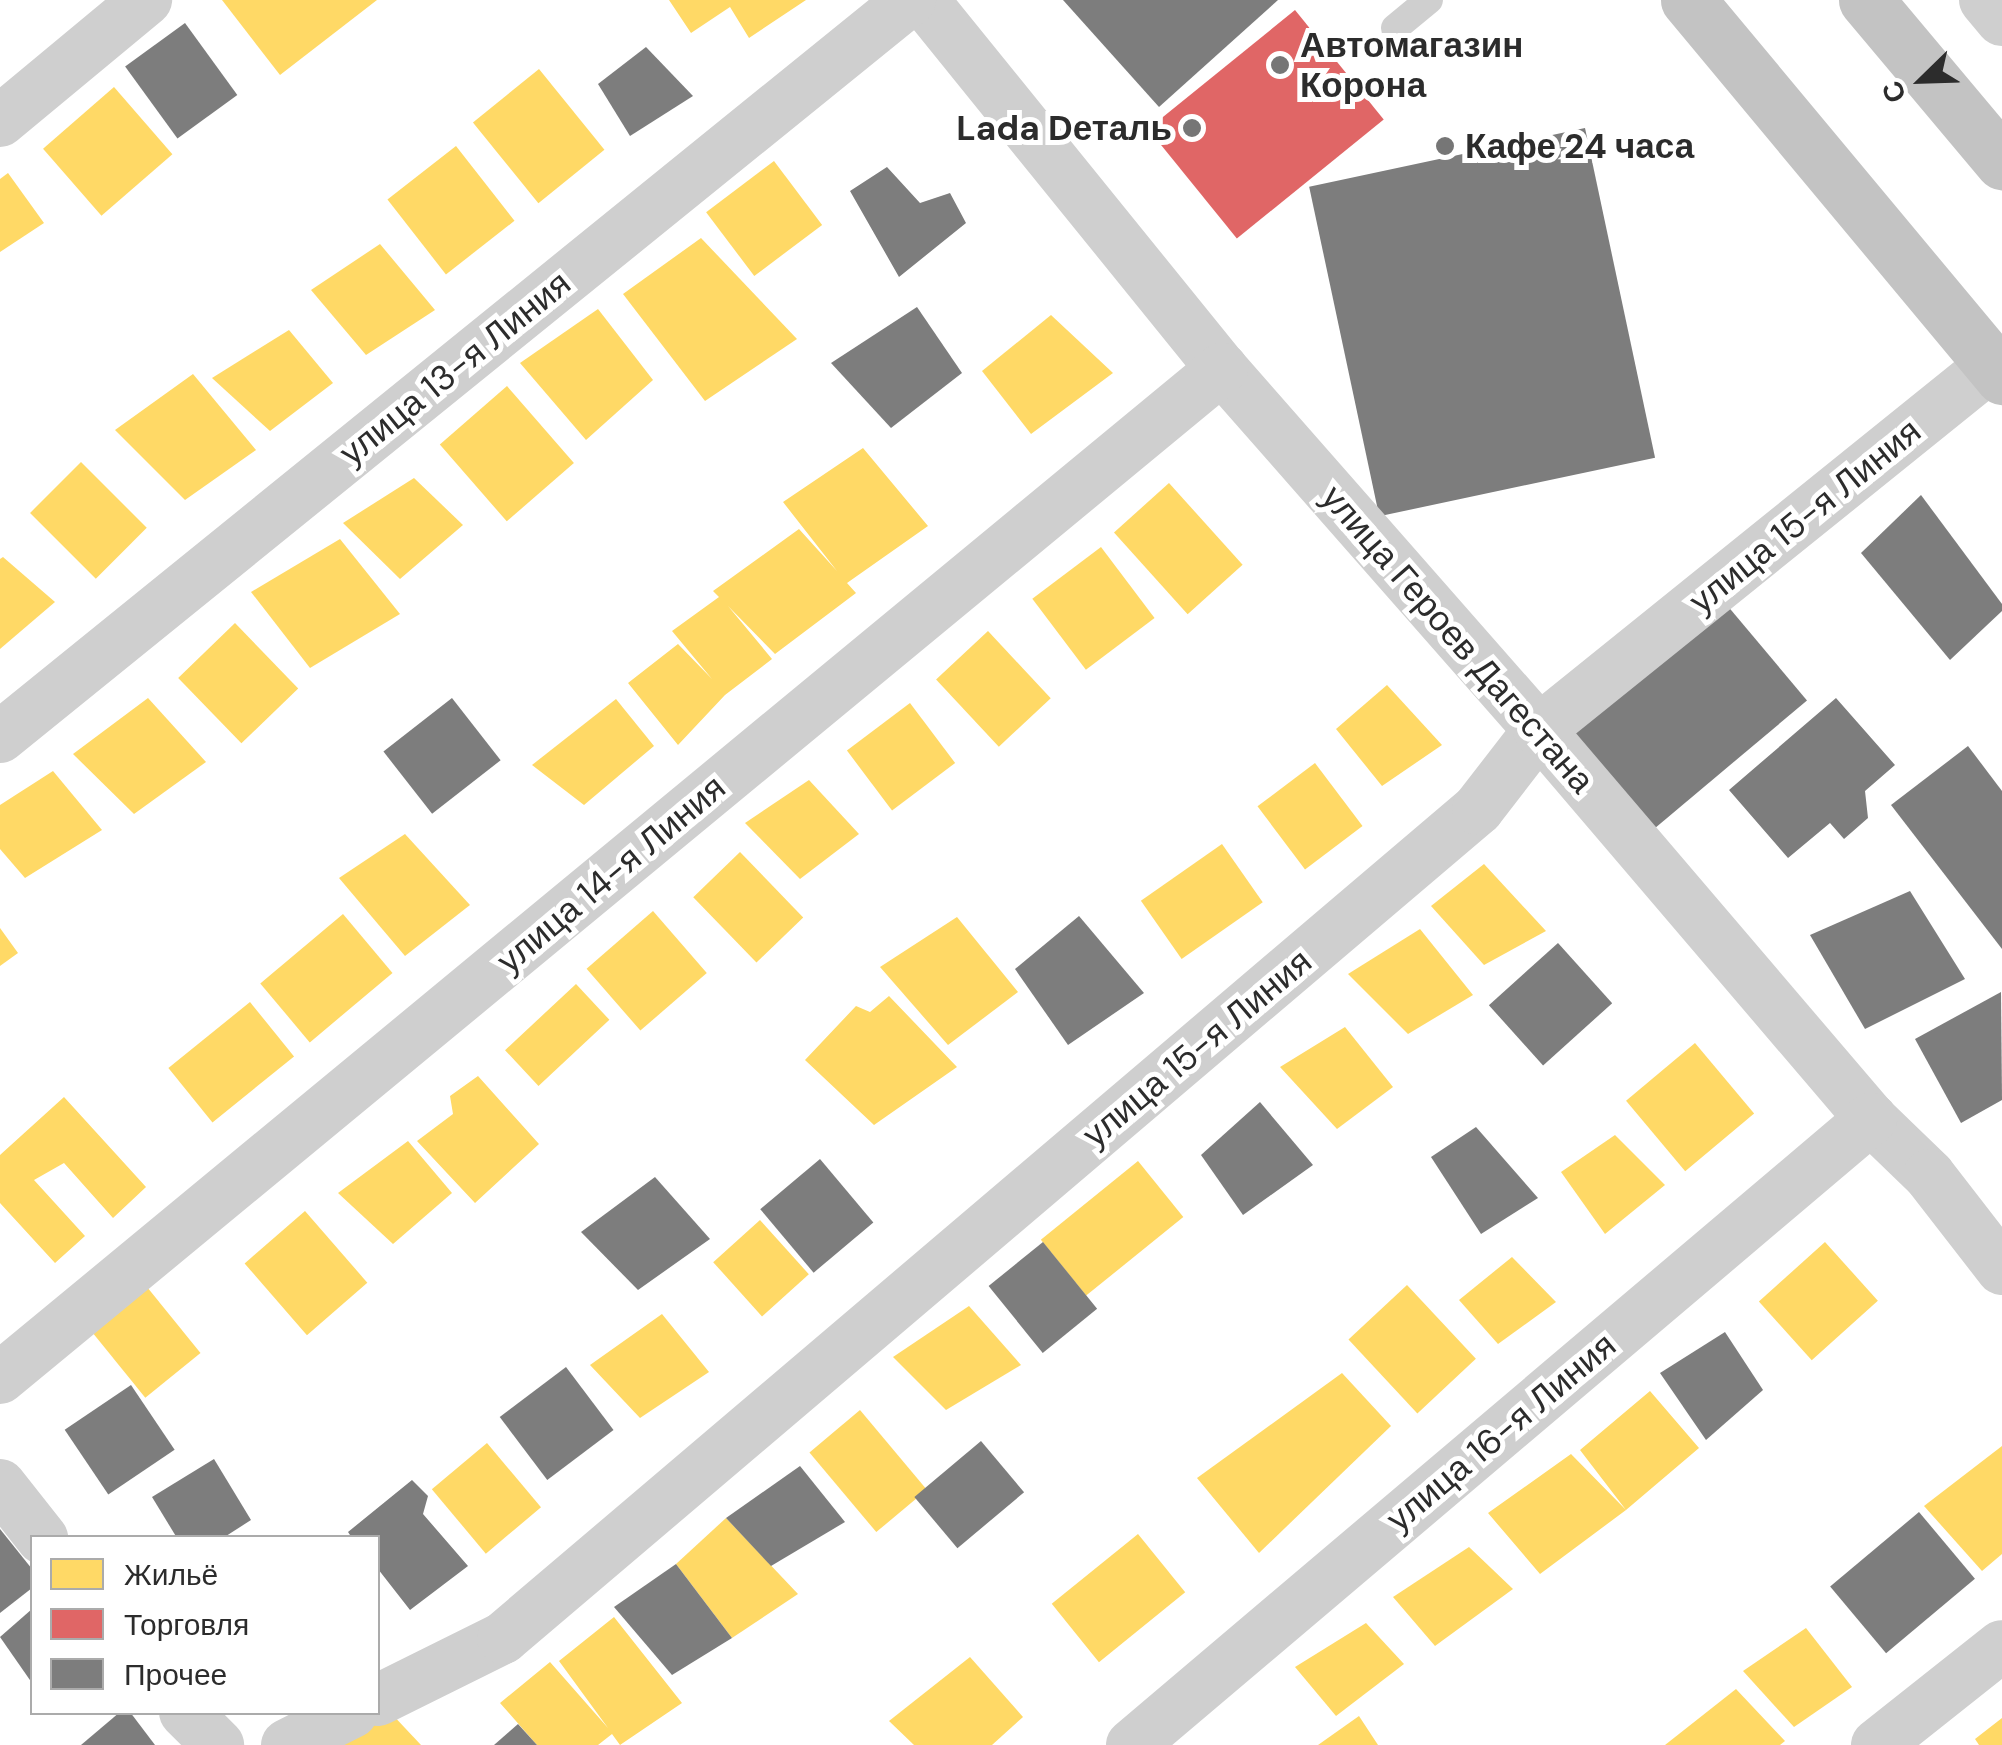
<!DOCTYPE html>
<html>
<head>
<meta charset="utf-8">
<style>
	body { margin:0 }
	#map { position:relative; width:2002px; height:1745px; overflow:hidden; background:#fff; font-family:"DM Sans",sans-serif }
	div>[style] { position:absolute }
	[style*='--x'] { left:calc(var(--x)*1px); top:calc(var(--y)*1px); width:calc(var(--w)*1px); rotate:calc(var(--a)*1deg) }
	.homes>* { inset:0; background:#ffd966; transform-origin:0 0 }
	.shops>* { inset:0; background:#e06666; transform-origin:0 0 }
	.building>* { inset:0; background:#7d7d7d; transform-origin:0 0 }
	.lane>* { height:28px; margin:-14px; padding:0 14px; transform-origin:14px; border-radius:14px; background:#cfcfcf }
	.street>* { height:52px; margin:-26px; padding:0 26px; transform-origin:26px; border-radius:26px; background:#cfcfcf }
	.primary>* { height:55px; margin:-27.5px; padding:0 27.5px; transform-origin:27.5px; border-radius:27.5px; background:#c3c3c3 }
	.dots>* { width:28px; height:28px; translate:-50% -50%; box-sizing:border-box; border:5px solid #fff; border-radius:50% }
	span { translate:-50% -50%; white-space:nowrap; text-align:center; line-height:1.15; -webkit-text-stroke:10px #fff; paint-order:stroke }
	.poi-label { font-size:35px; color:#2c2c2c; font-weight:700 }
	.left { translate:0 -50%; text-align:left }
	.right { translate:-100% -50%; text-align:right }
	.street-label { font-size:35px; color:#2c2c2c }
	.legend { position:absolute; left:30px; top:1535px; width:350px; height:180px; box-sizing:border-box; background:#fff; border:2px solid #ababab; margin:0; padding:12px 18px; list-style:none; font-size:30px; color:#2c2c2c }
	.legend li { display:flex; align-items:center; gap:20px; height:50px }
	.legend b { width:50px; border:2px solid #ababab }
	.north { position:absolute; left:1872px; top:30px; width:100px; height:100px; -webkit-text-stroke:8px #fff; paint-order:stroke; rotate:247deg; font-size:28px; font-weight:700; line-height:40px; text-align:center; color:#2c2c2c }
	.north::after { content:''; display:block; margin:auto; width:35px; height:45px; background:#2c2c2c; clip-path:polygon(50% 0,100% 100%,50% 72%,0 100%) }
</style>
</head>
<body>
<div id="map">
	<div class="homes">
		<div style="clip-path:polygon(222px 0,377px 0,280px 75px)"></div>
		<div style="clip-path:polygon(669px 0,806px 0,749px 38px,730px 7px,691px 33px)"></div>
		<div style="left:539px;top:69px;width:104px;height:85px;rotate:51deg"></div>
		<div style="left:114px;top:87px;width:89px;height:94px;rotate:49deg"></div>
		<div style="left:456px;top:146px;width:95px;height:87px;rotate:52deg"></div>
		<div style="left:774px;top:161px;width:80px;height:85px;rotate:53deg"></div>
		<div style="clip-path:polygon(8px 173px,44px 223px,0 252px,0 179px)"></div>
		<div style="clip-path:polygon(701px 238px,797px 339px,705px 401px,623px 294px)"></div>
		<div style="clip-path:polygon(380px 244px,435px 310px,366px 355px,311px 290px)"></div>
		<div style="clip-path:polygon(598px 309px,653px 380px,586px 440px,520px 363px)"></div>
		<div style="clip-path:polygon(1051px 315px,1113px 373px,1031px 434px,982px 371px)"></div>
		<div style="clip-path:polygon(289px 330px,333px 383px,270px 431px,212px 378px)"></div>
		<div style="clip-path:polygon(193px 374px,256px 450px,185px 500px,115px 430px)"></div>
		<div style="left:507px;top:386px;width:102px;height:89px;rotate:49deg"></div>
		<div style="clip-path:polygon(863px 448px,928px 526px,847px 583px,856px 593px,775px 654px,728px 606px,772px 659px,725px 695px,678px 745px,628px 683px,678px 644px,712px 679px,672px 631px,719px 597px,713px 591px,799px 529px,837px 571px,783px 502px)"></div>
		<div style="left:81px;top:462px;width:93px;height:72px;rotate:45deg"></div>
		<div style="clip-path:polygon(414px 478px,463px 525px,400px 579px,343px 523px)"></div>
		<div style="left:1169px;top:483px;width:110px;height:74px;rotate:48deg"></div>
		<div style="clip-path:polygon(340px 539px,400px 614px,310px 668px,251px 592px)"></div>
		<div style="left:1101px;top:547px;width:89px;height:86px;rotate:53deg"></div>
		<div style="clip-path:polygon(3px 557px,55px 602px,0 649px,0 559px)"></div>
		<div style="left:235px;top:623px;width:91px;height:79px;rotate:46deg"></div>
		<div style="left:988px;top:631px;width:92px;height:71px;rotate:47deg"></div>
		<div style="clip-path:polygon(1387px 685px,1442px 745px,1382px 786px,1336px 729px)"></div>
		<div style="clip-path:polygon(148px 698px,206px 762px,134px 814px,73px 754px)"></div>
		<div style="clip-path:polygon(616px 699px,654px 746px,584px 805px,532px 765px)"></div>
		<div style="left:910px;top:703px;width:75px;height:79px;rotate:53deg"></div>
		<div style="left:1315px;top:763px;width:79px;height:72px;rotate:53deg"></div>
		<div style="clip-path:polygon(53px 771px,102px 830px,25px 878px,0 849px,0 805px)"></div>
		<div style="clip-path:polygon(809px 780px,859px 834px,800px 879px,745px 823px)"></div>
		<div style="clip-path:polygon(405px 834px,470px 905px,405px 956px,339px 878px)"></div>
		<div style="left:1222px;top:844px;width:71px;height:99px;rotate:55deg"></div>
		<div style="left:740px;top:852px;width:91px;height:65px;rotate:46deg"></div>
		<div style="clip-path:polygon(1484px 864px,1546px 931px,1484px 965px,1431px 906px)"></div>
		<div style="left:653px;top:911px;width:82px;height:88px;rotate:49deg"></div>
		<div style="left:343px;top:914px;width:77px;height:108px;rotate:50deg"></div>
		<div style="clip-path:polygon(957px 917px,1018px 992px,948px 1045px,880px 967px)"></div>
		<div style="clip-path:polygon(0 928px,18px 953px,0 966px)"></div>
		<div style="clip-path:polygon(1420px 929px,1473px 995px,1408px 1034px,1348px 974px)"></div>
		<div style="left:576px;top:984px;width:49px;height:97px;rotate:47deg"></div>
		<div style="clip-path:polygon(889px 996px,957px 1067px,874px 1125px,805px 1060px,856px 1006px,870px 1012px)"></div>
		<div style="left:250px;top:1002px;width:70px;height:105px;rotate:51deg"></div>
		<div style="clip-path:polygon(1345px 1027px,1393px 1087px,1337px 1129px,1280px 1067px)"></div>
		<div style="left:1695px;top:1043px;width:92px;height:90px;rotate:50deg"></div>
		<div style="clip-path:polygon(478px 1076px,539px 1144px,475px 1203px,417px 1141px,453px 1114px,450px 1096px)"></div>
		<div style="clip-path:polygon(64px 1097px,146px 1187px,113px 1218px,64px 1163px,34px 1180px,85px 1236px,55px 1263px,0 1203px,0 1155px)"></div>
		<div style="clip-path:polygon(1615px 1135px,1665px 1185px,1605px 1234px,1561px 1172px)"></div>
		<div style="clip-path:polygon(408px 1141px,452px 1193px,393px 1244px,338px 1193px)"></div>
		<div style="left:1138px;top:1161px;width:72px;height:125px;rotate:51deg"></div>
		<div style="left:305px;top:1211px;width:95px;height:80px;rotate:49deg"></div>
		<div style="left:760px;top:1220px;width:73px;height:63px;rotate:48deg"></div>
		<div style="left:1825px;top:1242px;width:79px;height:89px;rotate:48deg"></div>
		<div style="clip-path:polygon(1512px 1257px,1556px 1302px,1498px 1344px,1459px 1300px)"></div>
		<div style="left:1407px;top:1285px;width:101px;height:80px;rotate:47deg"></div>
		<div style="left:147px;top:1287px;width:85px;height:71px;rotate:51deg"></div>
		<div style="clip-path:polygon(969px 1306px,1021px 1365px,946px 1410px,893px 1357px)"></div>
		<div style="clip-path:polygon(662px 1314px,709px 1372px,640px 1418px,590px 1365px)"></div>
		<div style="clip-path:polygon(1342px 1373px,1391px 1426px,1259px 1553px,1197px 1478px)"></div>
		<div style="clip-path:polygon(1650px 1391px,1699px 1448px,1626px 1510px,1540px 1574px,1488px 1513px,1571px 1454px,1626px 1510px,1580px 1450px)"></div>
		<div style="left:860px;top:1410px;width:104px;height:66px;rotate:50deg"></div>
		<div style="left:487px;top:1443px;width:84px;height:72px;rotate:50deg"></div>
		<div style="clip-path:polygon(2002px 1446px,2002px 1554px,1982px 1571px,1924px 1506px)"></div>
		<div style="clip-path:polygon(726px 1518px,798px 1594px,732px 1638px,676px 1564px)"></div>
		<div style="left:1138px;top:1534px;width:75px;height:111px;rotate:51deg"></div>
		<div style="clip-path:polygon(1469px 1547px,1513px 1589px,1435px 1646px,1393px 1597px)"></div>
		<div style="clip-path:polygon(614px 1617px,682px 1703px,620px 1745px,612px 1734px,598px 1745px,537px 1745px,500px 1703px,550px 1662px,608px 1728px,559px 1661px)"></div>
		<div style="clip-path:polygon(1366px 1623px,1404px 1664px,1336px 1716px,1295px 1667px)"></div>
		<div style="clip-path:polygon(1806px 1628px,1852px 1687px,1794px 1727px,1743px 1671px)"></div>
		<div style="clip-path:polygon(970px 1657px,1023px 1717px,992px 1745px,914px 1745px,889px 1721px)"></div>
		<div style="clip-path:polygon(1736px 1689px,1785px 1741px,1780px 1745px,1665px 1745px)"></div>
		<div style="clip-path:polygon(389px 1711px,421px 1745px,335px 1745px)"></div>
		<div style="clip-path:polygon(1359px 1716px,1378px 1745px,1318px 1745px)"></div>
		<div style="clip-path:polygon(2002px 1718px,2002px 1745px,1979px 1745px,1975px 1739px)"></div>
	</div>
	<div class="shops">
		<div style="left:1295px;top:10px;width:141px;height:189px;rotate:51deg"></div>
	</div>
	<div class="building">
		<div style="clip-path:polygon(1063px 0,1278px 0,1159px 107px)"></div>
		<div style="left:185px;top:23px;width:89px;height:74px;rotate:54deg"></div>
		<div style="clip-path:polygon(646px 47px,693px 96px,630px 136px,598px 84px)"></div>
		<div style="left:1585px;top:128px;width:337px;height:282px;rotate:78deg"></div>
		<div style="clip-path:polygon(887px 167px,920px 203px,950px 193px,966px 223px,899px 277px,850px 191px)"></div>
		<div style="clip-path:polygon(917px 307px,962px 373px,891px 428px,831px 363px)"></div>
		<div style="clip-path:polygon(1921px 495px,2002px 604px,2002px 611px,1950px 660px,1861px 553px)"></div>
		<div style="left:1726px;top:604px;width:126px;height:199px;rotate:50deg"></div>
		<div style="left:452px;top:698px;width:79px;height:87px;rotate:52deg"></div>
		<div style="clip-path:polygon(1836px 698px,1895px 765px,1865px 791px,1868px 818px,1844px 839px,1830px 823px,1788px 858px,1729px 790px)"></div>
		<div style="clip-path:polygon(1968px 746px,2002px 791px,2002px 949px,1891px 805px)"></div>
		<div style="clip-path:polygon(1910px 891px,1965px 979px,1865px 1029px,1810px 935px)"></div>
		<div style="clip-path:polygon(1079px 916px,1144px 993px,1068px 1045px,1015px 969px)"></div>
		<div style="left:1558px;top:943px;width:81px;height:93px;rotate:48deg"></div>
		<div style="clip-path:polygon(2001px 992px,2002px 1100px,1961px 1123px,1915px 1039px)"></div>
		<div style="clip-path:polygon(1260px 1102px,1313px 1165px,1243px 1215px,1201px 1155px)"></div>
		<div style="clip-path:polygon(1476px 1127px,1538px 1198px,1481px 1234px,1431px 1157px)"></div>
		<div style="left:820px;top:1159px;width:83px;height:78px;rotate:50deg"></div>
		<div style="clip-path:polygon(655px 1177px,710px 1239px,638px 1290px,581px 1232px)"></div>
		<div style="left:1043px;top:1242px;width:86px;height:70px;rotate:51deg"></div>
		<div style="clip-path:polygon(1725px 1332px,1763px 1390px,1706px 1440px,1660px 1373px)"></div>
		<div style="left:566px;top:1367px;width:79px;height:83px;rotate:53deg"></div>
		<div style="left:131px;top:1385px;width:78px;height:80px;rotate:56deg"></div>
		<div style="left:981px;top:1441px;width:67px;height:87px;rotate:50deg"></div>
		<div style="clip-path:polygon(214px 1459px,251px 1520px,223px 1538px,177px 1538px,152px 1497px)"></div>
		<div style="clip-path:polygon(800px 1466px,845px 1522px,771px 1566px,726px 1518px)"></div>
		<div style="clip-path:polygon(412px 1480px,428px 1496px,423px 1514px,468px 1566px,410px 1610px,378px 1569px,378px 1538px,352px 1538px,348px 1532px)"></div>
		<div style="left:1919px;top:1512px;width:87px;height:116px;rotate:50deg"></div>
		<div style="clip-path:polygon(0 1529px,32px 1569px,32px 1588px,0 1613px)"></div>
		<div style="clip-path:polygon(676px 1564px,732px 1638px,672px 1675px,614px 1607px)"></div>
		<div style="clip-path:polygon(32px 1609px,32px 1683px,0 1637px)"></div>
		<div style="clip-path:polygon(120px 1712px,130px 1712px,155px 1745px,81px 1745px)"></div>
		<div style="clip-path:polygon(518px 1724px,537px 1745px,494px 1745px)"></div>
	</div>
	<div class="lane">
		<div style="--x:1395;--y:28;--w:44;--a:-39.5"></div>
	</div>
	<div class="street">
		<div style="--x:923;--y:0;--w:475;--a:51"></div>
		<div style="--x:1222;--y:369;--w:480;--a:48.7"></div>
		<div style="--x:1539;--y:730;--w:511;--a:49.52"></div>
		<div style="--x:1871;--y:1119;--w:81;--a:44"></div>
		<div style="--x:1929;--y:1175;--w:119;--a:52.2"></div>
		<div style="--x:1985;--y:0;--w:26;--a:50"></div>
		<div style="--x:0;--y:121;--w:190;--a:-39.7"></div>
		<div style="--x:0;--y:737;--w:1171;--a:-39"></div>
		<div style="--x:0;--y:1378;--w:1585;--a:-39.55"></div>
		<div style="--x:0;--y:1485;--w:68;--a:51.6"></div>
		<div style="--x:378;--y:1700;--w:140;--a:-26.4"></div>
		<div style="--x:503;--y:1638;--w:1280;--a:-40.37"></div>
		<div style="--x:1478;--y:809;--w:100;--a:-52.3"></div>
		<div style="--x:1539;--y:730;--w:582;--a:-38.86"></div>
		<div style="--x:185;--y:1712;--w:47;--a:45"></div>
		<div style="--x:287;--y:1745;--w:73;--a:-26.9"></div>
		<div style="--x:1132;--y:1745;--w:969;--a:-40.27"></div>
		<div style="--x:1877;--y:1745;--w:159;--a:-38.4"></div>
	</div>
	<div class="primary">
		<div style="--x:1688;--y:0;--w:491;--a:50.2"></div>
		<div style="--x:1866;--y:0;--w:212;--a:50"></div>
	</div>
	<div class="dots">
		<div style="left:1280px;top:65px;background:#767676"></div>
		<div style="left:1192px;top:128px;background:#767676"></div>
		<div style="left:1445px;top:146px;background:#767676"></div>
	</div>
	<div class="poi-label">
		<span class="left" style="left:1300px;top:65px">Автомагазин<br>Корона</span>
		<span class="right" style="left:1172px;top:128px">Lada Dеталь</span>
		<span class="left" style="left:1465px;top:146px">Кафе 24 часа</span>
	</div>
	<div class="street-label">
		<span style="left:455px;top:368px;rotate:-39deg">улица 13-я Линия</span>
		<span style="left:1805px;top:516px;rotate:-39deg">улица 15-я Линия</span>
		<span style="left:1458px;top:639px;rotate:49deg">улица Героев Дагестана</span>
		<span style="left:611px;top:874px;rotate:-40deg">улица 14-я Линия</span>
		<span style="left:1197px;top:1048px;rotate:-40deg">улица 15-я Линия</span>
		<span style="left:1501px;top:1432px;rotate:-40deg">улица 16-я Линия</span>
	</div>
	<ul class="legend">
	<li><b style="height:28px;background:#ffd966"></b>Жильё</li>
	<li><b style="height:28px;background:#e06666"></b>Торговля</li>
	<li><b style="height:28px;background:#7d7d7d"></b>Прочее</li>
	</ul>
	<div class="north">С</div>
</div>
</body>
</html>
